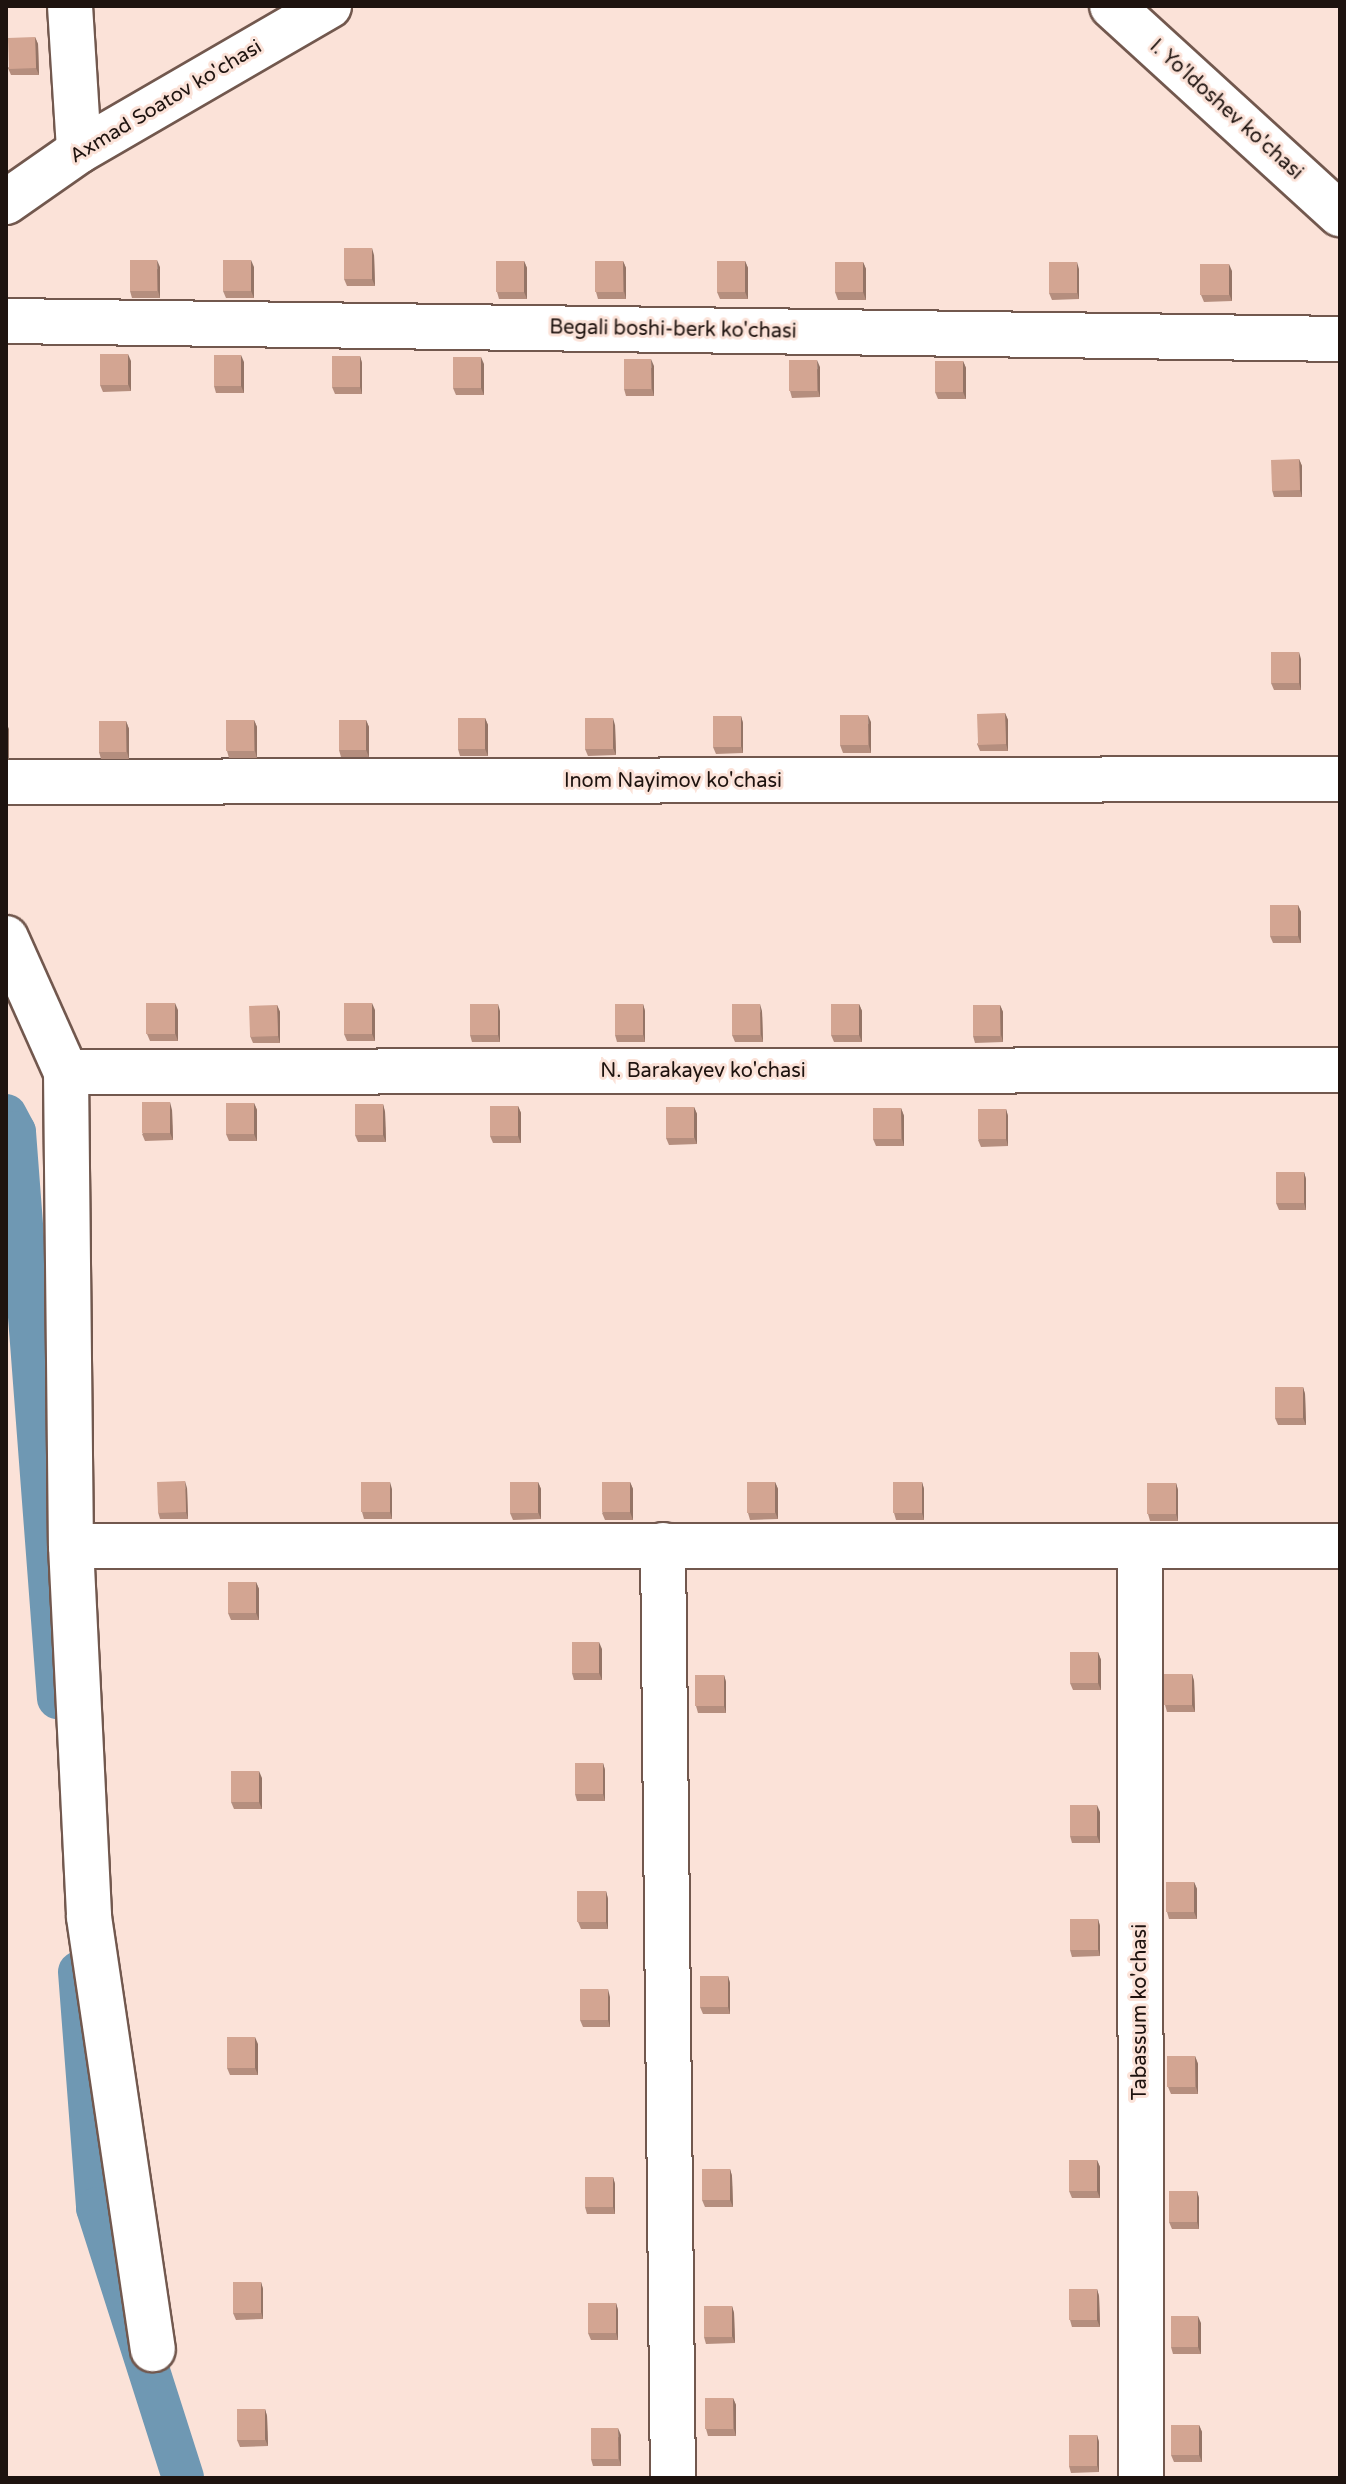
<!DOCTYPE html>
<html>
<head>
<meta charset="utf-8">
<style>
	body { margin:0 }
	#map { position:relative; width:1346px; height:2484px; overflow:hidden; background:#fbe2d8; font-family:"Varela Round",sans-serif }
	div>[style] { position:absolute }
	[style*='--x'] { left:calc(var(--x)*1px); top:calc(var(--y)*1px); width:calc(var(--w)*1px); rotate:calc(var(--a)*1deg) }
	.canal>* { height:42px; margin:-21px; padding:0 21px; transform-origin:21px; border-radius:21px; background:#6f98b3 }
	.roads { filter:drop-shadow(2px 0 #72584e) drop-shadow(-2px 0 #72584e) drop-shadow(0 2px #72584e) drop-shadow(0 -2px #72584e) }
	.minor>* { height:44px; margin:-22px; padding:0 22px; transform-origin:22px; border-radius:22px; background:#fff }
	.wall>* { inset:0; background:#b58e7e }
	.shaded-wall>* { inset:0; background:#947466 }
	.building>* { inset:0; background:#d3a592; transform-origin:0 0 }
	span { translate:-50% -50%; white-space:nowrap; text-align:center; line-height:1.15; -webkit-text-stroke:6px #fbe2d8; paint-order:stroke }
	.street-label { font-size:20px; color:#1e130f }
	.frame { position:absolute; inset:0; border:8px solid #1e130f; pointer-events:none }
</style>
</head>
<body>
<div id="map">
	<div class="canal">
		<div style="--x:6;--y:1115;--w:19;--a:62"></div>
		<div style="--x:15;--y:1132;--w:568;--a:85.66"></div>
		<div style="--x:79;--y:1972;--w:237;--a:85.6"></div>
		<div style="--x:97;--y:2208;--w:283;--a:72.3"></div>
	</div>
	<div class="roads">
		<div class="minor">
			<div style="--x:70;--y:6;--w:145;--a:86.4"></div>
			<div style="--x:1112;--y:6;--w:309;--a:42.4"></div>
			<div style="--x:6;--y:202;--w:89;--a:-34.9"></div>
			<div style="--x:79;--y:151;--w:289;--a:-30.1"></div>
			<div style="--x:6;--y:321;--w:1334;--a:0.77"></div>
			<div style="--x:6;--y:782;--w:1334;--a:-0.13"></div>
			<div style="--x:6;--y:938;--w:147;--a:65.9"></div>
			<div style="--x:66;--y:1072;--w:474;--a:89.4"></div>
			<div style="--x:71;--y:1546;--w:371;--a:87.2"></div>
			<div style="--x:89;--y:1917;--w:437;--a:81.6"></div>
			<div style="--x:66;--y:1072;--w:1274;--a:-0.09"></div>
			<div style="--x:663;--y:1545;--w:933;--a:89.39"></div>
			<div style="--x:71;--y:1546;--w:1269;--a:0"></div>
			<div style="--x:1140;--y:1546;--w:932;--a:89.94"></div>
		</div>
	</div>
	<div class="wall">
		<div style="clip-path:polygon(35px 37px,38px 44px,39px 75px,11px 75px,8px 68px)"></div>
		<div style="clip-path:polygon(374px 255px,375px 286px,347px 286px,344px 279px)"></div>
		<div style="clip-path:polygon(524px 261px,527px 268px,527px 299px,499px 299px,497px 292px)"></div>
		<div style="clip-path:polygon(623px 261px,626px 268px,626px 299px,598px 299px,596px 292px)"></div>
		<div style="clip-path:polygon(745px 261px,748px 268px,748px 299px,720px 299px,717px 292px)"></div>
		<div style="clip-path:polygon(863px 262px,866px 269px,866px 300px,838px 300px,835px 292px)"></div>
		<div style="clip-path:polygon(160px 267px,160px 298px,132px 298px,130px 291px)"></div>
		<div style="clip-path:polygon(254px 267px,254px 298px,226px 298px,223px 291px)"></div>
		<div style="clip-path:polygon(1079px 269px,1079px 299px,1052px 300px,1049px 293px)"></div>
		<div style="clip-path:polygon(1232px 271px,1232px 301px,1204px 302px,1201px 295px)"></div>
		<div style="clip-path:polygon(360px 356px,362px 363px,362px 394px,335px 394px,332px 387px)"></div>
		<div style="clip-path:polygon(131px 361px,131px 391px,103px 392px,100px 385px)"></div>
		<div style="clip-path:polygon(963px 361px,966px 368px,966px 399px,938px 399px,935px 392px)"></div>
		<div style="clip-path:polygon(244px 362px,244px 393px,216px 393px,214px 386px)"></div>
		<div style="clip-path:polygon(484px 364px,484px 395px,456px 395px,453px 388px)"></div>
		<div style="clip-path:polygon(654px 366px,654px 396px,626px 396px,624px 389px)"></div>
		<div style="clip-path:polygon(820px 367px,820px 397px,792px 398px,790px 391px)"></div>
		<div style="clip-path:polygon(1299px 459px,1302px 466px,1302px 497px,1274px 497px,1272px 490px)"></div>
		<div style="clip-path:polygon(1301px 659px,1301px 690px,1274px 690px,1271px 683px)"></div>
		<div style="clip-path:polygon(1005px 713px,1008px 720px,1008px 751px,980px 751px,977px 744px)"></div>
		<div style="clip-path:polygon(741px 716px,743px 723px,743px 753px,716px 754px,713px 747px)"></div>
		<div style="clip-path:polygon(485px 718px,488px 725px,488px 756px,460px 756px,458px 749px)"></div>
		<div style="clip-path:polygon(254px 720px,257px 727px,257px 758px,229px 758px,227px 751px)"></div>
		<div style="clip-path:polygon(366px 720px,369px 727px,369px 757px,341px 757px,339px 750px)"></div>
		<div style="clip-path:polygon(126px 721px,129px 729px,129px 759px,101px 759px,99px 752px)"></div>
		<div style="clip-path:polygon(871px 722px,871px 753px,843px 753px,840px 745px)"></div>
		<div style="clip-path:polygon(615px 725px,616px 755px,588px 756px,585px 749px)"></div>
		<div style="clip-path:polygon(1298px 905px,1301px 912px,1301px 943px,1273px 943px,1270px 936px)"></div>
		<div style="clip-path:polygon(643px 1004px,645px 1011px,645px 1042px,617px 1042px,615px 1035px)"></div>
		<div style="clip-path:polygon(859px 1004px,862px 1011px,862px 1042px,834px 1042px,831px 1035px)"></div>
		<div style="clip-path:polygon(277px 1005px,280px 1012px,280px 1043px,253px 1043px,250px 1036px)"></div>
		<div style="clip-path:polygon(1000px 1005px,1003px 1012px,1003px 1042px,975px 1043px,973px 1036px)"></div>
		<div style="clip-path:polygon(178px 1010px,178px 1041px,150px 1041px,147px 1034px)"></div>
		<div style="clip-path:polygon(375px 1010px,375px 1041px,347px 1041px,344px 1034px)"></div>
		<div style="clip-path:polygon(500px 1011px,500px 1042px,472px 1042px,470px 1035px)"></div>
		<div style="clip-path:polygon(762px 1011px,763px 1042px,735px 1042px,732px 1035px)"></div>
		<div style="clip-path:polygon(254px 1103px,257px 1110px,257px 1141px,229px 1141px,226px 1134px)"></div>
		<div style="clip-path:polygon(383px 1104px,385px 1112px,386px 1142px,358px 1142px,355px 1135px)"></div>
		<div style="clip-path:polygon(518px 1106px,521px 1113px,521px 1143px,493px 1143px,490px 1136px)"></div>
		<div style="clip-path:polygon(694px 1107px,697px 1114px,697px 1144px,669px 1145px,666px 1138px)"></div>
		<div style="clip-path:polygon(901px 1108px,904px 1116px,904px 1146px,876px 1146px,873px 1139px)"></div>
		<div style="clip-path:polygon(1006px 1109px,1008px 1116px,1008px 1146px,981px 1147px,978px 1140px)"></div>
		<div style="clip-path:polygon(172px 1110px,173px 1140px,145px 1141px,142px 1134px)"></div>
		<div style="clip-path:polygon(1304px 1172px,1306px 1179px,1306px 1210px,1279px 1210px,1276px 1203px)"></div>
		<div style="clip-path:polygon(1303px 1387px,1305px 1394px,1306px 1425px,1278px 1425px,1275px 1418px)"></div>
		<div style="clip-path:polygon(538px 1482px,541px 1489px,541px 1519px,513px 1520px,510px 1513px)"></div>
		<div style="clip-path:polygon(630px 1482px,633px 1489px,633px 1520px,605px 1520px,602px 1513px)"></div>
		<div style="clip-path:polygon(775px 1482px,778px 1489px,778px 1519px,750px 1520px,748px 1513px)"></div>
		<div style="clip-path:polygon(922px 1482px,924px 1489px,924px 1520px,896px 1520px,894px 1513px)"></div>
		<div style="clip-path:polygon(1176px 1483px,1178px 1490px,1178px 1521px,1150px 1521px,1148px 1514px)"></div>
		<div style="clip-path:polygon(187px 1488px,188px 1519px,160px 1519px,158px 1512px)"></div>
		<div style="clip-path:polygon(392px 1489px,392px 1519px,364px 1519px,362px 1512px)"></div>
		<div style="clip-path:polygon(256px 1582px,259px 1589px,259px 1620px,231px 1620px,228px 1613px)"></div>
		<div style="clip-path:polygon(602px 1649px,602px 1680px,574px 1680px,572px 1673px)"></div>
		<div style="clip-path:polygon(1098px 1652px,1101px 1660px,1101px 1690px,1073px 1690px,1070px 1683px)"></div>
		<div style="clip-path:polygon(1192px 1674px,1194px 1681px,1195px 1712px,1167px 1712px,1165px 1705px)"></div>
		<div style="clip-path:polygon(724px 1675px,726px 1682px,726px 1713px,698px 1713px,696px 1706px)"></div>
		<div style="clip-path:polygon(603px 1763px,605px 1770px,605px 1801px,577px 1801px,575px 1794px)"></div>
		<div style="clip-path:polygon(262px 1778px,262px 1809px,234px 1809px,231px 1802px)"></div>
		<div style="clip-path:polygon(1100px 1812px,1100px 1843px,1072px 1843px,1070px 1836px)"></div>
		<div style="clip-path:polygon(1194px 1882px,1197px 1889px,1197px 1919px,1169px 1919px,1167px 1912px)"></div>
		<div style="clip-path:polygon(606px 1891px,608px 1899px,608px 1929px,581px 1929px,578px 1922px)"></div>
		<div style="clip-path:polygon(1098px 1919px,1100px 1926px,1100px 1956px,1072px 1957px,1070px 1950px)"></div>
		<div style="clip-path:polygon(728px 1976px,730px 1983px,730px 2014px,703px 2014px,700px 2007px)"></div>
		<div style="clip-path:polygon(610px 1997px,610px 2027px,583px 2027px,580px 2020px)"></div>
		<div style="clip-path:polygon(258px 2044px,258px 2075px,230px 2075px,227px 2068px)"></div>
		<div style="clip-path:polygon(1195px 2056px,1198px 2064px,1198px 2094px,1171px 2094px,1168px 2087px)"></div>
		<div style="clip-path:polygon(1097px 2160px,1100px 2167px,1100px 2198px,1072px 2198px,1069px 2191px)"></div>
		<div style="clip-path:polygon(730px 2169px,732px 2176px,733px 2207px,705px 2207px,702px 2200px)"></div>
		<div style="clip-path:polygon(613px 2177px,615px 2184px,615px 2214px,587px 2214px,585px 2207px)"></div>
		<div style="clip-path:polygon(1197px 2191px,1199px 2198px,1199px 2229px,1172px 2229px,1169px 2222px)"></div>
		<div style="clip-path:polygon(261px 2282px,263px 2289px,263px 2319px,236px 2320px,233px 2313px)"></div>
		<div style="clip-path:polygon(1097px 2289px,1099px 2296px,1100px 2327px,1072px 2327px,1070px 2320px)"></div>
		<div style="clip-path:polygon(616px 2303px,618px 2310px,618px 2340px,591px 2340px,588px 2333px)"></div>
		<div style="clip-path:polygon(732px 2306px,734px 2313px,735px 2343px,706px 2344px,704px 2337px)"></div>
		<div style="clip-path:polygon(1201px 2323px,1201px 2354px,1173px 2354px,1171px 2347px)"></div>
		<div style="clip-path:polygon(733px 2398px,736px 2405px,736px 2436px,708px 2436px,706px 2429px)"></div>
		<div style="clip-path:polygon(265px 2409px,267px 2416px,268px 2446px,240px 2447px,237px 2440px)"></div>
		<div style="clip-path:polygon(1199px 2425px,1202px 2432px,1202px 2462px,1174px 2462px,1171px 2455px)"></div>
		<div style="clip-path:polygon(621px 2435px,621px 2466px,593px 2466px,591px 2459px)"></div>
		<div style="clip-path:polygon(1097px 2435px,1099px 2442px,1099px 2472px,1071px 2473px,1069px 2466px)"></div>
	</div>
	<div class="shaded-wall">
		<div style="clip-path:polygon(35px 37px,38px 44px,39px 75px,36px 68px)"></div>
		<div style="clip-path:polygon(372px 248px,374px 255px,375px 286px,372px 279px)"></div>
		<div style="clip-path:polygon(157px 260px,160px 267px,160px 298px,158px 291px)"></div>
		<div style="clip-path:polygon(251px 260px,254px 267px,254px 298px,251px 291px)"></div>
		<div style="clip-path:polygon(524px 261px,527px 268px,527px 299px,524px 292px)"></div>
		<div style="clip-path:polygon(623px 261px,626px 268px,626px 299px,624px 291px)"></div>
		<div style="clip-path:polygon(745px 261px,748px 268px,748px 299px,745px 292px)"></div>
		<div style="clip-path:polygon(863px 262px,866px 269px,866px 300px,863px 292px)"></div>
		<div style="clip-path:polygon(1077px 262px,1079px 269px,1079px 299px,1077px 292px)"></div>
		<div style="clip-path:polygon(1229px 264px,1232px 271px,1232px 301px,1229px 294px)"></div>
		<div style="clip-path:polygon(128px 354px,131px 361px,131px 391px,128px 384px)"></div>
		<div style="clip-path:polygon(241px 355px,244px 362px,244px 393px,241px 386px)"></div>
		<div style="clip-path:polygon(360px 356px,362px 363px,362px 394px,360px 387px)"></div>
		<div style="clip-path:polygon(481px 357px,484px 364px,484px 395px,481px 388px)"></div>
		<div style="clip-path:polygon(651px 359px,654px 366px,654px 396px,652px 389px)"></div>
		<div style="clip-path:polygon(817px 360px,820px 367px,820px 397px,818px 390px)"></div>
		<div style="clip-path:polygon(963px 361px,966px 368px,966px 399px,963px 392px)"></div>
		<div style="clip-path:polygon(1299px 459px,1302px 466px,1302px 497px,1300px 490px)"></div>
		<div style="clip-path:polygon(1299px 652px,1301px 659px,1301px 690px,1299px 683px)"></div>
		<div style="clip-path:polygon(1005px 713px,1008px 720px,1008px 751px,1006px 744px)"></div>
		<div style="clip-path:polygon(868px 715px,871px 722px,871px 753px,869px 746px)"></div>
		<div style="clip-path:polygon(741px 716px,743px 723px,743px 753px,741px 746px)"></div>
		<div style="clip-path:polygon(485px 718px,488px 725px,488px 756px,485px 749px)"></div>
		<div style="clip-path:polygon(613px 718px,615px 725px,616px 755px,613px 748px)"></div>
		<div style="clip-path:polygon(254px 720px,257px 727px,257px 758px,255px 751px)"></div>
		<div style="clip-path:polygon(366px 720px,369px 727px,369px 757px,366px 750px)"></div>
		<div style="clip-path:polygon(126px 721px,129px 729px,129px 759px,127px 752px)"></div>
		<div style="clip-path:polygon(6px 722px,9px 729px,9px 760px,6px 753px)"></div>
		<div style="clip-path:polygon(1298px 905px,1301px 912px,1301px 943px,1298px 936px)"></div>
		<div style="clip-path:polygon(175px 1003px,178px 1010px,178px 1041px,175px 1033px)"></div>
		<div style="clip-path:polygon(372px 1003px,375px 1010px,375px 1041px,372px 1034px)"></div>
		<div style="clip-path:polygon(498px 1004px,500px 1011px,500px 1042px,498px 1035px)"></div>
		<div style="clip-path:polygon(643px 1004px,645px 1011px,645px 1042px,643px 1034px)"></div>
		<div style="clip-path:polygon(760px 1004px,762px 1011px,763px 1042px,761px 1035px)"></div>
		<div style="clip-path:polygon(859px 1004px,862px 1011px,862px 1042px,859px 1035px)"></div>
		<div style="clip-path:polygon(277px 1005px,280px 1012px,280px 1043px,278px 1036px)"></div>
		<div style="clip-path:polygon(1000px 1005px,1003px 1012px,1003px 1042px,1001px 1035px)"></div>
		<div style="clip-path:polygon(170px 1102px,172px 1110px,173px 1140px,170px 1133px)"></div>
		<div style="clip-path:polygon(254px 1103px,257px 1110px,257px 1141px,254px 1134px)"></div>
		<div style="clip-path:polygon(383px 1104px,385px 1112px,386px 1142px,383px 1135px)"></div>
		<div style="clip-path:polygon(518px 1106px,521px 1113px,521px 1143px,518px 1136px)"></div>
		<div style="clip-path:polygon(694px 1107px,697px 1114px,697px 1144px,694px 1137px)"></div>
		<div style="clip-path:polygon(901px 1108px,904px 1116px,904px 1146px,902px 1139px)"></div>
		<div style="clip-path:polygon(1006px 1109px,1008px 1116px,1008px 1146px,1006px 1139px)"></div>
		<div style="clip-path:polygon(1304px 1172px,1306px 1179px,1306px 1210px,1304px 1203px)"></div>
		<div style="clip-path:polygon(1303px 1387px,1305px 1394px,1306px 1425px,1303px 1418px)"></div>
		<div style="clip-path:polygon(185px 1481px,187px 1488px,188px 1519px,186px 1512px)"></div>
		<div style="clip-path:polygon(390px 1482px,392px 1489px,392px 1519px,390px 1512px)"></div>
		<div style="clip-path:polygon(538px 1482px,541px 1489px,541px 1519px,538px 1512px)"></div>
		<div style="clip-path:polygon(630px 1482px,633px 1489px,633px 1520px,630px 1512px)"></div>
		<div style="clip-path:polygon(775px 1482px,778px 1489px,778px 1519px,775px 1512px)"></div>
		<div style="clip-path:polygon(922px 1482px,924px 1489px,924px 1520px,922px 1513px)"></div>
		<div style="clip-path:polygon(1176px 1483px,1178px 1490px,1178px 1521px,1176px 1514px)"></div>
		<div style="clip-path:polygon(256px 1582px,259px 1589px,259px 1620px,256px 1613px)"></div>
		<div style="clip-path:polygon(599px 1642px,602px 1649px,602px 1680px,599px 1673px)"></div>
		<div style="clip-path:polygon(1098px 1652px,1101px 1660px,1101px 1690px,1098px 1683px)"></div>
		<div style="clip-path:polygon(1192px 1674px,1194px 1681px,1195px 1712px,1192px 1705px)"></div>
		<div style="clip-path:polygon(724px 1675px,726px 1682px,726px 1713px,724px 1706px)"></div>
		<div style="clip-path:polygon(603px 1763px,605px 1770px,605px 1801px,603px 1794px)"></div>
		<div style="clip-path:polygon(259px 1771px,262px 1778px,262px 1809px,259px 1802px)"></div>
		<div style="clip-path:polygon(1097px 1805px,1100px 1812px,1100px 1843px,1097px 1836px)"></div>
		<div style="clip-path:polygon(1194px 1882px,1197px 1889px,1197px 1919px,1194px 1912px)"></div>
		<div style="clip-path:polygon(606px 1891px,608px 1899px,608px 1929px,606px 1922px)"></div>
		<div style="clip-path:polygon(1098px 1919px,1100px 1926px,1100px 1956px,1098px 1949px)"></div>
		<div style="clip-path:polygon(728px 1976px,730px 1983px,730px 2014px,728px 2007px)"></div>
		<div style="clip-path:polygon(608px 1989px,610px 1997px,610px 2027px,608px 2020px)"></div>
		<div style="clip-path:polygon(255px 2037px,258px 2044px,258px 2075px,255px 2068px)"></div>
		<div style="clip-path:polygon(1195px 2056px,1198px 2064px,1198px 2094px,1196px 2087px)"></div>
		<div style="clip-path:polygon(1097px 2160px,1100px 2167px,1100px 2198px,1097px 2191px)"></div>
		<div style="clip-path:polygon(730px 2169px,732px 2176px,733px 2207px,730px 2200px)"></div>
		<div style="clip-path:polygon(613px 2177px,615px 2184px,615px 2214px,613px 2207px)"></div>
		<div style="clip-path:polygon(1197px 2191px,1199px 2198px,1199px 2229px,1197px 2222px)"></div>
		<div style="clip-path:polygon(261px 2282px,263px 2289px,263px 2319px,261px 2312px)"></div>
		<div style="clip-path:polygon(1097px 2289px,1099px 2296px,1100px 2327px,1097px 2320px)"></div>
		<div style="clip-path:polygon(616px 2303px,618px 2310px,618px 2340px,616px 2333px)"></div>
		<div style="clip-path:polygon(732px 2306px,734px 2313px,735px 2343px,732px 2336px)"></div>
		<div style="clip-path:polygon(1198px 2316px,1201px 2323px,1201px 2354px,1198px 2347px)"></div>
		<div style="clip-path:polygon(733px 2398px,736px 2405px,736px 2436px,734px 2429px)"></div>
		<div style="clip-path:polygon(265px 2409px,267px 2416px,268px 2446px,265px 2439px)"></div>
		<div style="clip-path:polygon(1199px 2425px,1202px 2432px,1202px 2462px,1199px 2455px)"></div>
		<div style="clip-path:polygon(618px 2428px,621px 2435px,621px 2466px,619px 2459px)"></div>
		<div style="clip-path:polygon(1097px 2435px,1099px 2442px,1099px 2472px,1097px 2465px)"></div>
	</div>
	<div class="building">
		<div style="left:35px;top:37px;width:31px;height:27px;rotate:88deg"></div>
		<div style="left:344px;top:248px;width:28px;height:31px"></div>
		<div style="left:130px;top:260px;width:27px;height:31px"></div>
		<div style="left:223px;top:260px;width:28px;height:31px"></div>
		<div style="left:496px;top:261px;width:28px;height:31px"></div>
		<div style="left:595px;top:261px;width:28px;height:31px"></div>
		<div style="left:745px;top:261px;width:31px;height:28px;rotate:90deg"></div>
		<div style="left:835px;top:262px;width:28px;height:30px"></div>
		<div style="left:1049px;top:262px;width:28px;height:31px"></div>
		<div style="left:1200px;top:264px;width:29px;height:31px"></div>
		<div style="left:100px;top:354px;width:28px;height:31px"></div>
		<div style="left:214px;top:355px;width:27px;height:31px"></div>
		<div style="left:360px;top:356px;width:31px;height:28px;rotate:90deg"></div>
		<div style="left:481px;top:357px;width:31px;height:28px;rotate:90deg"></div>
		<div style="left:624px;top:359px;width:27px;height:30px"></div>
		<div style="left:789px;top:360px;width:28px;height:31px"></div>
		<div style="left:963px;top:361px;width:31px;height:28px;rotate:90deg"></div>
		<div style="left:1299px;top:459px;width:31px;height:28px;rotate:88deg"></div>
		<div style="left:1299px;top:652px;width:31px;height:28px;rotate:90deg"></div>
		<div style="left:1005px;top:713px;width:31px;height:28px;rotate:88deg"></div>
		<div style="left:840px;top:715px;width:28px;height:30px"></div>
		<div style="left:713px;top:716px;width:28px;height:31px"></div>
		<div style="left:485px;top:718px;width:31px;height:27px;rotate:90deg"></div>
		<div style="left:585px;top:718px;width:28px;height:31px"></div>
		<div style="left:226px;top:720px;width:28px;height:31px"></div>
		<div style="left:339px;top:720px;width:27px;height:30px"></div>
		<div style="left:99px;top:721px;width:27px;height:31px"></div>
		<div style="left:1270px;top:905px;width:28px;height:31px"></div>
		<div style="left:146px;top:1003px;width:29px;height:31px"></div>
		<div style="left:372px;top:1003px;width:31px;height:28px;rotate:90deg"></div>
		<div style="left:470px;top:1004px;width:28px;height:31px"></div>
		<div style="left:615px;top:1004px;width:28px;height:31px"></div>
		<div style="left:732px;top:1004px;width:28px;height:31px"></div>
		<div style="left:859px;top:1004px;width:31px;height:28px;rotate:90deg"></div>
		<div style="left:277px;top:1005px;width:31px;height:28px;rotate:88deg"></div>
		<div style="left:973px;top:1005px;width:27px;height:31px"></div>
		<div style="left:170px;top:1102px;width:31px;height:28px;rotate:90deg"></div>
		<div style="left:226px;top:1103px;width:28px;height:31px"></div>
		<div style="left:355px;top:1104px;width:28px;height:31px"></div>
		<div style="left:490px;top:1106px;width:28px;height:30px"></div>
		<div style="left:666px;top:1107px;width:28px;height:31px"></div>
		<div style="left:873px;top:1108px;width:28px;height:31px"></div>
		<div style="left:1006px;top:1109px;width:30px;height:28px;rotate:90deg"></div>
		<div style="left:1276px;top:1172px;width:28px;height:31px"></div>
		<div style="left:1275px;top:1387px;width:28px;height:31px"></div>
		<div style="left:185px;top:1481px;width:31px;height:28px;rotate:88deg"></div>
		<div style="left:361px;top:1482px;width:29px;height:30px"></div>
		<div style="left:510px;top:1482px;width:28px;height:31px"></div>
		<div style="left:630px;top:1482px;width:30px;height:28px;rotate:90deg"></div>
		<div style="left:747px;top:1482px;width:28px;height:31px"></div>
		<div style="left:922px;top:1482px;width:31px;height:29px;rotate:90deg"></div>
		<div style="left:1147px;top:1483px;width:29px;height:31px"></div>
		<div style="left:228px;top:1582px;width:28px;height:31px"></div>
		<div style="left:572px;top:1642px;width:27px;height:31px"></div>
		<div style="left:1070px;top:1652px;width:28px;height:31px"></div>
		<div style="left:1164px;top:1674px;width:28px;height:31px"></div>
		<div style="left:724px;top:1675px;width:31px;height:29px;rotate:90deg"></div>
		<div style="left:575px;top:1763px;width:28px;height:31px"></div>
		<div style="left:231px;top:1771px;width:28px;height:31px"></div>
		<div style="left:1070px;top:1805px;width:27px;height:31px"></div>
		<div style="left:1166px;top:1882px;width:28px;height:30px"></div>
		<div style="left:606px;top:1891px;width:31px;height:29px;rotate:90deg"></div>
		<div style="left:1070px;top:1919px;width:28px;height:31px"></div>
		<div style="left:728px;top:1976px;width:31px;height:28px;rotate:90deg"></div>
		<div style="left:580px;top:1989px;width:28px;height:31px"></div>
		<div style="left:227px;top:2037px;width:28px;height:31px"></div>
		<div style="left:1167px;top:2056px;width:28px;height:31px"></div>
		<div style="left:1069px;top:2160px;width:28px;height:31px"></div>
		<div style="left:702px;top:2169px;width:28px;height:31px"></div>
		<div style="left:585px;top:2177px;width:28px;height:30px"></div>
		<div style="left:1169px;top:2191px;width:28px;height:31px"></div>
		<div style="left:233px;top:2282px;width:28px;height:31px"></div>
		<div style="left:1069px;top:2289px;width:28px;height:31px"></div>
		<div style="left:588px;top:2303px;width:28px;height:30px"></div>
		<div style="left:704px;top:2306px;width:28px;height:31px"></div>
		<div style="left:1171px;top:2316px;width:27px;height:31px"></div>
		<div style="left:705px;top:2398px;width:28px;height:31px"></div>
		<div style="left:237px;top:2409px;width:28px;height:31px"></div>
		<div style="left:1171px;top:2425px;width:28px;height:30px"></div>
		<div style="left:591px;top:2428px;width:27px;height:31px"></div>
		<div style="left:1069px;top:2435px;width:28px;height:31px"></div>
	</div>
	<div class="street-label">
		<span style="left:166px;top:102px;rotate:-31deg">Axmad Soatov ko'chasi</span>
		<span style="left:1226px;top:110px;rotate:42deg">I. Yo'ldoshev ko'chasi</span>
		<span style="left:673px;top:330px;rotate:1deg">Begali boshi-berk ko'chasi</span>
		<span style="left:673px;top:781px">Inom Nayimov ko'chasi</span>
		<span style="left:703px;top:1071px">N. Barakayev ko'chasi</span>
		<span style="left:1140px;top:2012px;rotate:-90deg">Tabassum ko'chasi</span>
	</div>
	<div class="frame"></div>
</div>
</body>
</html>
